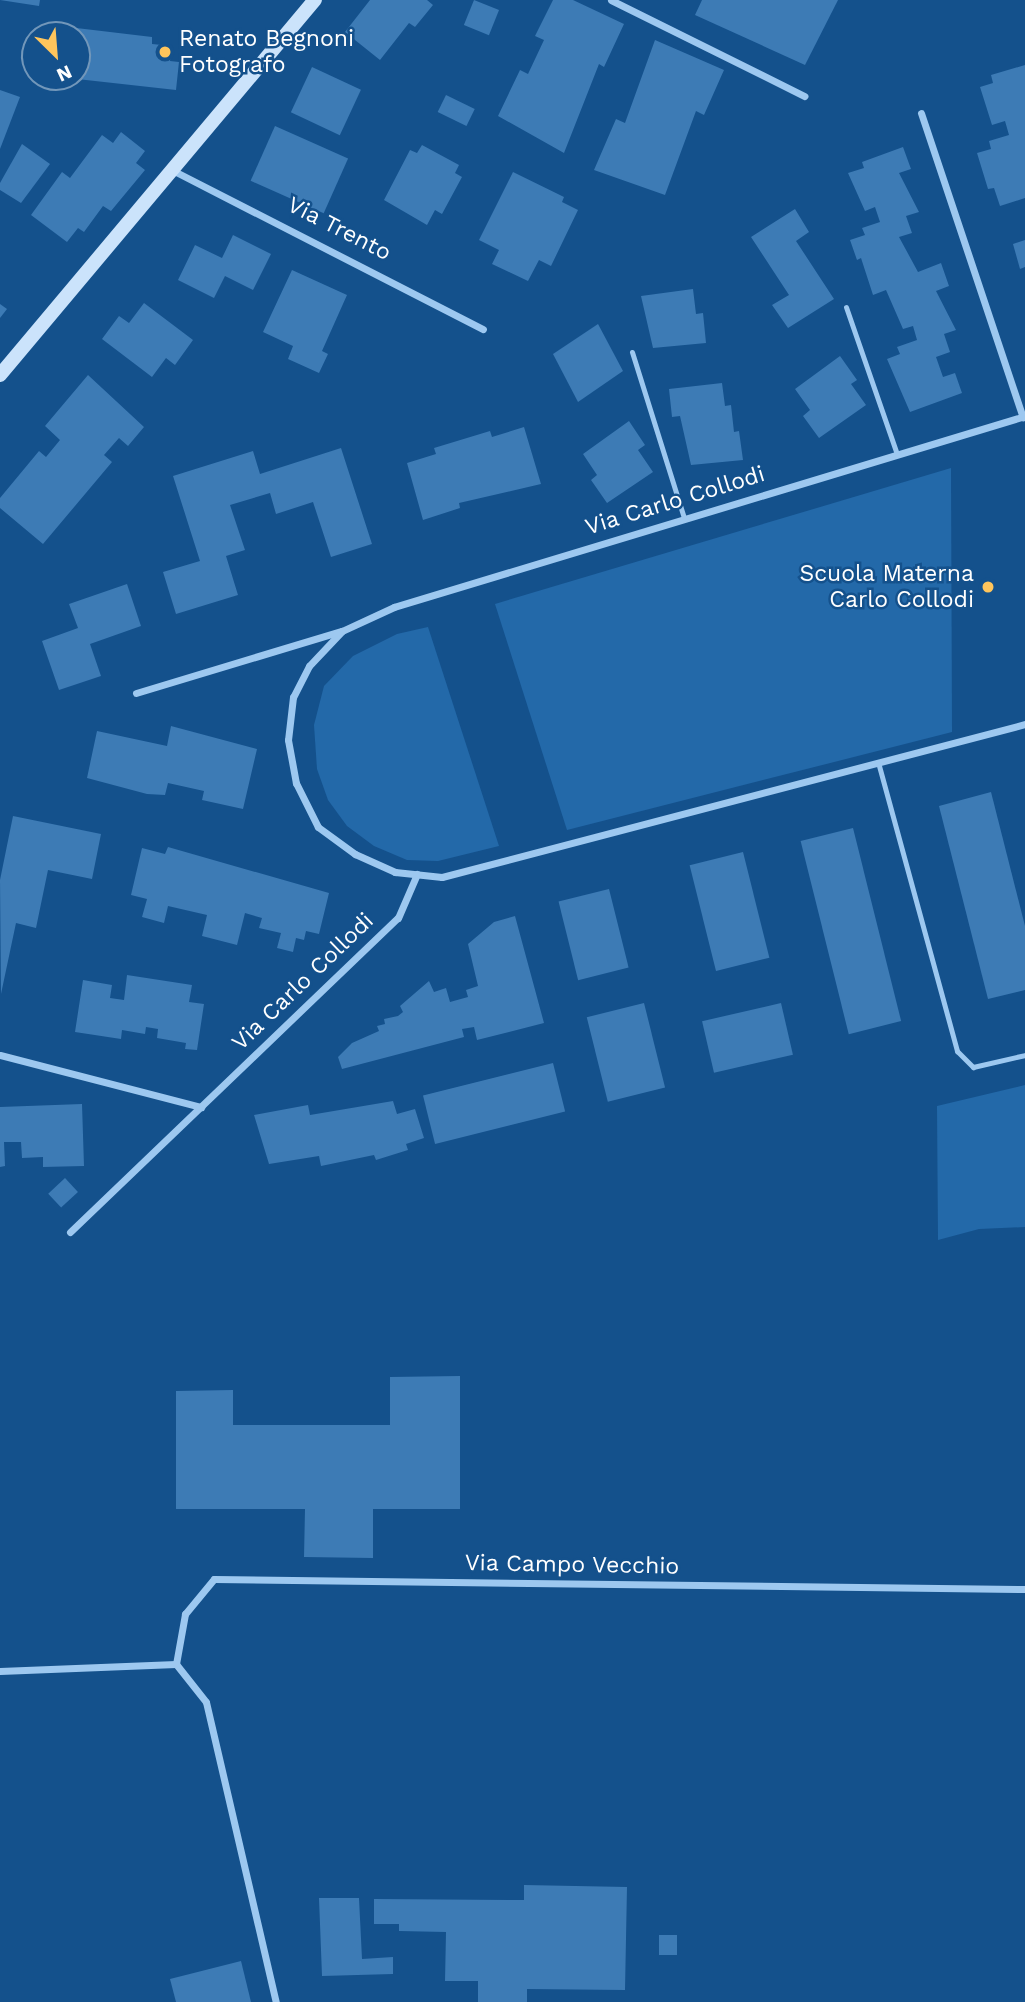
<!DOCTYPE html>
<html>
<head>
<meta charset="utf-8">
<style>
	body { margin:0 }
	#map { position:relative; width:1025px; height:2002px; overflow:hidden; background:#14518c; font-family:"Work Sans",sans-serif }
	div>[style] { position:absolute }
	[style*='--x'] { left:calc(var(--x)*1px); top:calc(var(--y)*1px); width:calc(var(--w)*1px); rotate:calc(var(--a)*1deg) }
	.green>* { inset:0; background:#2369a9 }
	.building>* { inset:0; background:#3d7bb5; transform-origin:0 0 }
	.lane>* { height:5px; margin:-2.5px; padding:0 2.5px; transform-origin:2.5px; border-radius:2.5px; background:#9dc8f0 }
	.street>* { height:7px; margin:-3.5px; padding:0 3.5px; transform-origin:3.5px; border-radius:3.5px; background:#9dc8f0 }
	.secondary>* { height:14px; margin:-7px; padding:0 7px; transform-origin:7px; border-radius:7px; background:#cbe3fb }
	.dots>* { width:19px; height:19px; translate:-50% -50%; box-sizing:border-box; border:4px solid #14518c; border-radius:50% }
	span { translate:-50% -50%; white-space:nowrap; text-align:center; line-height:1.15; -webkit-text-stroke:5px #14518c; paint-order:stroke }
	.poi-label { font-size:23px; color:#fff }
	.left { translate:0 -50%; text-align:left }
	.right { translate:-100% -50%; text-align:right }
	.street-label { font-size:23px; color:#fff }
	.north { position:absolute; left:21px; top:21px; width:70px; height:70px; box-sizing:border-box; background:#14518c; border:2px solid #7297ba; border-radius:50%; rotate:155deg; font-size:19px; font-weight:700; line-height:28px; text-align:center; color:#fff }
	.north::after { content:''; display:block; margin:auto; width:24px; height:32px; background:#ffc55c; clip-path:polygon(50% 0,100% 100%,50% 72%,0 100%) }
</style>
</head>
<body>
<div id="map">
	<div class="green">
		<div style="clip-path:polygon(951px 468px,952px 732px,567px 830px,495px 604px)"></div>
		<div style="clip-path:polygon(428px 627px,499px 846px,438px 861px,407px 860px,374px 846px,347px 826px,328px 800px,317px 769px,314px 725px,324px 686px,353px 656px,397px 634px)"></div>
		<div style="clip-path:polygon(1025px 1085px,1025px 1227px,979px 1229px,938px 1240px,937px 1106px)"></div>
	</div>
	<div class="building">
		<div style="clip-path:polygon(0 0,40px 0,39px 6px)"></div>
		<div style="clip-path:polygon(370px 0,427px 0,433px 5px,415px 27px,409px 23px,380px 60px,345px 32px)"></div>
		<div style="left:474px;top:0;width:27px;height:27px;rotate:22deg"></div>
		<div style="clip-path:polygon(553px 0,573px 0,624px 24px,604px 67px,599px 64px,564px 153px,498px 116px,520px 70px,528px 74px,544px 40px,535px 36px)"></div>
		<div style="clip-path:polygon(702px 0,838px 0,805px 65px,695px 15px)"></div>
		<div style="clip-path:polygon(68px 27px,152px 37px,152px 44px,172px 46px,170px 61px,179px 62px,176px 90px,77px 79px,77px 35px,67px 35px)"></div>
		<div style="clip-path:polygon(655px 40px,724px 70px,704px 115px,696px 111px,665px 195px,594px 170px,616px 119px,625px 123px)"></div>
		<div style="clip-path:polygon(1025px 65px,1025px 198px,1000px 206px,994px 188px,988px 189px,977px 153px,991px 149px,989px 141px,1009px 135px,1005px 121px,992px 125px,980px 87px,993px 83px,991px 75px)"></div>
		<div style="left:312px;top:67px;width:54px;height:50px;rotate:25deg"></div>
		<div style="clip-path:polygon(0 90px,20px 97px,0 149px)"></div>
		<div style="left:446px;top:95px;width:32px;height:19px;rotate:26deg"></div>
		<div style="left:275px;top:126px;width:80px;height:60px;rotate:24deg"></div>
		<div style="clip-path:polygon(121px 132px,145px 151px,136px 163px,145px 170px,111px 211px,103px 206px,84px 232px,78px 228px,67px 242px,31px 215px,62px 172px,70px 178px,102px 135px,113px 143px)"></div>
		<div style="clip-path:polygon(22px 144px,50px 164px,21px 203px,0 190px,0 183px)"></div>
		<div style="clip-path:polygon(422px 145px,459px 165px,455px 173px,462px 177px,442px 214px,435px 210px,427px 225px,384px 200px,410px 150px,417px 153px)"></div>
		<div style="clip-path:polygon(903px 147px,911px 169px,899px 173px,919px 212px,906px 216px,912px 233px,899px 237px,918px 272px,941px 263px,949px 286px,936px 291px,956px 330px,944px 334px,950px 352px,936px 357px,943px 377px,955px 373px,962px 393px,910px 412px,887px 359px,900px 354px,897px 347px,917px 340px,913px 326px,903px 329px,886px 290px,873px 295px,861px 258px,857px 260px,850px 240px,865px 235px,862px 228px,880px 222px,875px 207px,865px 211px,848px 173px,864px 168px,862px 162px)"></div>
		<div style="clip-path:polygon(513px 172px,564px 197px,562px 202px,578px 210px,551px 266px,539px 260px,528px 281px,492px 264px,499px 250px,479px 240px)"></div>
		<div style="clip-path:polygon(795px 209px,809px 232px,796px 241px,834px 299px,788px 328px,772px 305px,789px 295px,751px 237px)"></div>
		<div style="clip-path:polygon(233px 235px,271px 254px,253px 290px,225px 276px,214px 298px,178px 280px,195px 245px,222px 258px)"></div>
		<div style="clip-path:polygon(1025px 240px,1025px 267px,1020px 269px,1013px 244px)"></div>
		<div style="clip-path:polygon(292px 270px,347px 295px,322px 351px,328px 354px,319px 373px,288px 359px,293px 346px,263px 332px)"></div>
		<div style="clip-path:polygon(693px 289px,696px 314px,703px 313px,706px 343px,653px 348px,641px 296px)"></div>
		<div style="clip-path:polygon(144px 303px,193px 340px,175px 365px,166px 358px,152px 377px,102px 339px,119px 316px,129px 323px)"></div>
		<div style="clip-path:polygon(0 304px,7px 309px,0 318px)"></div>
		<div style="clip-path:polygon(598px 324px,623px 371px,578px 402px,553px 354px)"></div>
		<div style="clip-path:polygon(840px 356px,857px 380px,851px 384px,866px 405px,819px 438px,803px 416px,810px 410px,795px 389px)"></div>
		<div style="clip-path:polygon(88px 375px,144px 427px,128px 446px,119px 438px,104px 455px,112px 462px,43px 544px,0 508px,0 498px,39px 451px,46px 457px,60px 440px,45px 426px)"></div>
		<div style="clip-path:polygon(722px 383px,725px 406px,731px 405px,734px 432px,739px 431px,743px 460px,691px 465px,680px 416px,672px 417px,669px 389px)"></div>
		<div style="clip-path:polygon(629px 421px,645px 445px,638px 450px,653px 472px,607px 503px,591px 480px,597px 475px,583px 454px)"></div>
		<div style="clip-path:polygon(524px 427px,541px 484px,459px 503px,460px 508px,423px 520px,407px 463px,436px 454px,434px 448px,490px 431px,492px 437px)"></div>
		<div style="clip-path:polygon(341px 448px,372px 544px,331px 557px,313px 502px,276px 514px,270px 493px,230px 505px,245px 550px,226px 556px,238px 595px,176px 614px,163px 572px,200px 561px,173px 476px,253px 451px,260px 474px)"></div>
		<div style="clip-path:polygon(127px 584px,141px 626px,90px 644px,101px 676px,59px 690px,42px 641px,78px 628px,69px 604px)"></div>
		<div style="clip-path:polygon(171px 726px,257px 749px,243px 809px,202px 800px,204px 791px,168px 783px,165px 795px,147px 794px,87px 778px,97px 731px,167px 746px)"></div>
		<div style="clip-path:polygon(991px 792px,1025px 926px,1025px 990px,988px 999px,939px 806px)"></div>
		<div style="clip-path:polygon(13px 816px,101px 834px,92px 879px,48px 870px,36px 928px,16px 923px,1px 994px,0 880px)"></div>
		<div style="left:853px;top:828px;width:199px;height:54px;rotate:76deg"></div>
		<div style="clip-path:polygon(168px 847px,329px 893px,319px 934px,306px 931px,304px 940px,296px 938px,293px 952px,277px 948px,281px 933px,259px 928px,262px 918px,245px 913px,237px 945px,202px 936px,207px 915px,168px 906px,164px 923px,142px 917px,147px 899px,131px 895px,142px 848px,165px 854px)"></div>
		<div style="left:743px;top:852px;width:109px;height:55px;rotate:76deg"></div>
		<div style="left:609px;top:889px;width:81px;height:52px;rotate:76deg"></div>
		<div style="clip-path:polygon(515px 916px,544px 1023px,477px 1040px,474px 1027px,462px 1029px,464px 1037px,342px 1069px,338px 1057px,352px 1043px,379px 1031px,377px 1026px,385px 1024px,384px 1019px,398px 1016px,403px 1012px,400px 1006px,429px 981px,434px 992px,446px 988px,450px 1002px,468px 997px,466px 990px,478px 986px,468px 944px,494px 922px)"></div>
		<div style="clip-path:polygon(127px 975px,192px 985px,189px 1002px,204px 1004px,197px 1050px,185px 1049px,186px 1043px,157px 1038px,158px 1029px,146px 1027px,145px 1034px,122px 1030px,121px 1039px,75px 1032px,83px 980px,112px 985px,110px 998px,124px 1000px)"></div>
		<div style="left:644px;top:1003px;width:87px;height:59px;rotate:76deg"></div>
		<div style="left:781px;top:1003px;width:53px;height:81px;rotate:77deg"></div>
		<div style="left:553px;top:1063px;width:50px;height:134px;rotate:76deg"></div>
		<div style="clip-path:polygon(393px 1101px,397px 1114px,415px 1109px,424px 1138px,406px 1144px,408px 1150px,376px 1160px,374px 1155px,321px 1166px,319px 1156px,269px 1164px,254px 1115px,308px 1105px,310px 1115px)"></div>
		<div style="clip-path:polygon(82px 1104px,84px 1166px,43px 1167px,43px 1157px,22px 1158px,21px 1142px,4px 1142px,5px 1166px,0 1167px,0 1107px)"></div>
		<div style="left:65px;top:1178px;width:19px;height:23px;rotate:47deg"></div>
		<div style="clip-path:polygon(460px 1376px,460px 1509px,373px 1509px,373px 1558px,304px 1557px,305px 1509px,176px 1509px,176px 1391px,233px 1390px,233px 1425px,390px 1425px,390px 1377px)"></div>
		<div style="clip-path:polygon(524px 1885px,627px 1887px,625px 1990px,527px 1989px,527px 2002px,478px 2002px,478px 1981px,445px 1981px,446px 1932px,399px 1931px,399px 1924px,374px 1924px,374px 1899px,524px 1900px)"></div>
		<div style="clip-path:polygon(319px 1898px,359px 1898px,362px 1959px,393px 1957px,393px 1974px,322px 1976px)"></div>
		<div style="left:659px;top:1935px;width:18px;height:20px"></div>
		<div style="clip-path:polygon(241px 1961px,251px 2002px,176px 2002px,170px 1979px)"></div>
	</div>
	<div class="lane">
		<div style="--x:846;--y:307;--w:156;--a:70.9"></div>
		<div style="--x:632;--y:352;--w:174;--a:72.6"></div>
		<div style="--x:878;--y:762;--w:300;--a:74.7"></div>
		<div style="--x:957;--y:1051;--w:23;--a:45"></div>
		<div style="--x:973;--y:1067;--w:53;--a:-13"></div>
	</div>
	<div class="street">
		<div style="--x:611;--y:0;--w:216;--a:26.4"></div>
		<div style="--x:921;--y:113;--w:321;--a:71.5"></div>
		<div style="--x:174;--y:171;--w:347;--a:27.1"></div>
		<div style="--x:1025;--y:416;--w:659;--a:163.16"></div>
		<div style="--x:394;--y:607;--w:57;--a:155.2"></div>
		<div style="--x:342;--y:631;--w:48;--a:133.3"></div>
		<div style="--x:309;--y:666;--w:35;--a:117"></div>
		<div style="--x:293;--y:697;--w:43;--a:96.6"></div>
		<div style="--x:288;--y:740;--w:44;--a:79.5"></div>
		<div style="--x:296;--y:783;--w:49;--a:63.4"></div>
		<div style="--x:318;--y:827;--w:46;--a:36.1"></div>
		<div style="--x:355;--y:854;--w:44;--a:24.2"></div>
		<div style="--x:395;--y:872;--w:47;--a:6.1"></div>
		<div style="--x:442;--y:877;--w:603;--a:-14.7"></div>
		<div style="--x:136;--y:693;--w:214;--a:-16.8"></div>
		<div style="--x:0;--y:1055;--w:208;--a:14.5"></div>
		<div style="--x:70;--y:1232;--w:454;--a:-43.8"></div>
		<div style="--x:398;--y:918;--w:48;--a:-66.6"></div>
		<div style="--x:176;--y:1664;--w:51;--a:-79.8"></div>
		<div style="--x:185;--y:1614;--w:45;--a:-50.4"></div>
		<div style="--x:214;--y:1579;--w:811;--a:0.71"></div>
		<div style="--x:0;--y:1671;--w:176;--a:-2.3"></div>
		<div style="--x:176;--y:1664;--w:48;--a:51.7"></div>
		<div style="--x:206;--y:1702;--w:308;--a:76.9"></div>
	</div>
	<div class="secondary">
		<div style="--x:0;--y:375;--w:490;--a:-50"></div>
	</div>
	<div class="dots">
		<div style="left:165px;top:52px;background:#ffc55c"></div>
		<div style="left:988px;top:587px;background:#ffc55c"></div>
	</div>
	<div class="poi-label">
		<span class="left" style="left:179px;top:52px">Renato Begnoni<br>Fotografo</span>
		<span class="right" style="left:974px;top:587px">Scuola Materna<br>Carlo Collodi</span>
	</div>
	<div class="street-label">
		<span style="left:339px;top:229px;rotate:27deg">Via Trento</span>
		<span style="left:675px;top:501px;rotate:-17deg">Via Carlo Collodi</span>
		<span style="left:303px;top:982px;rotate:-44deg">Via Carlo Collodi</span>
		<span style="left:572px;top:1565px;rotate:1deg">Via Campo Vecchio</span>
	</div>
	<div class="north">N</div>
</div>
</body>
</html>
